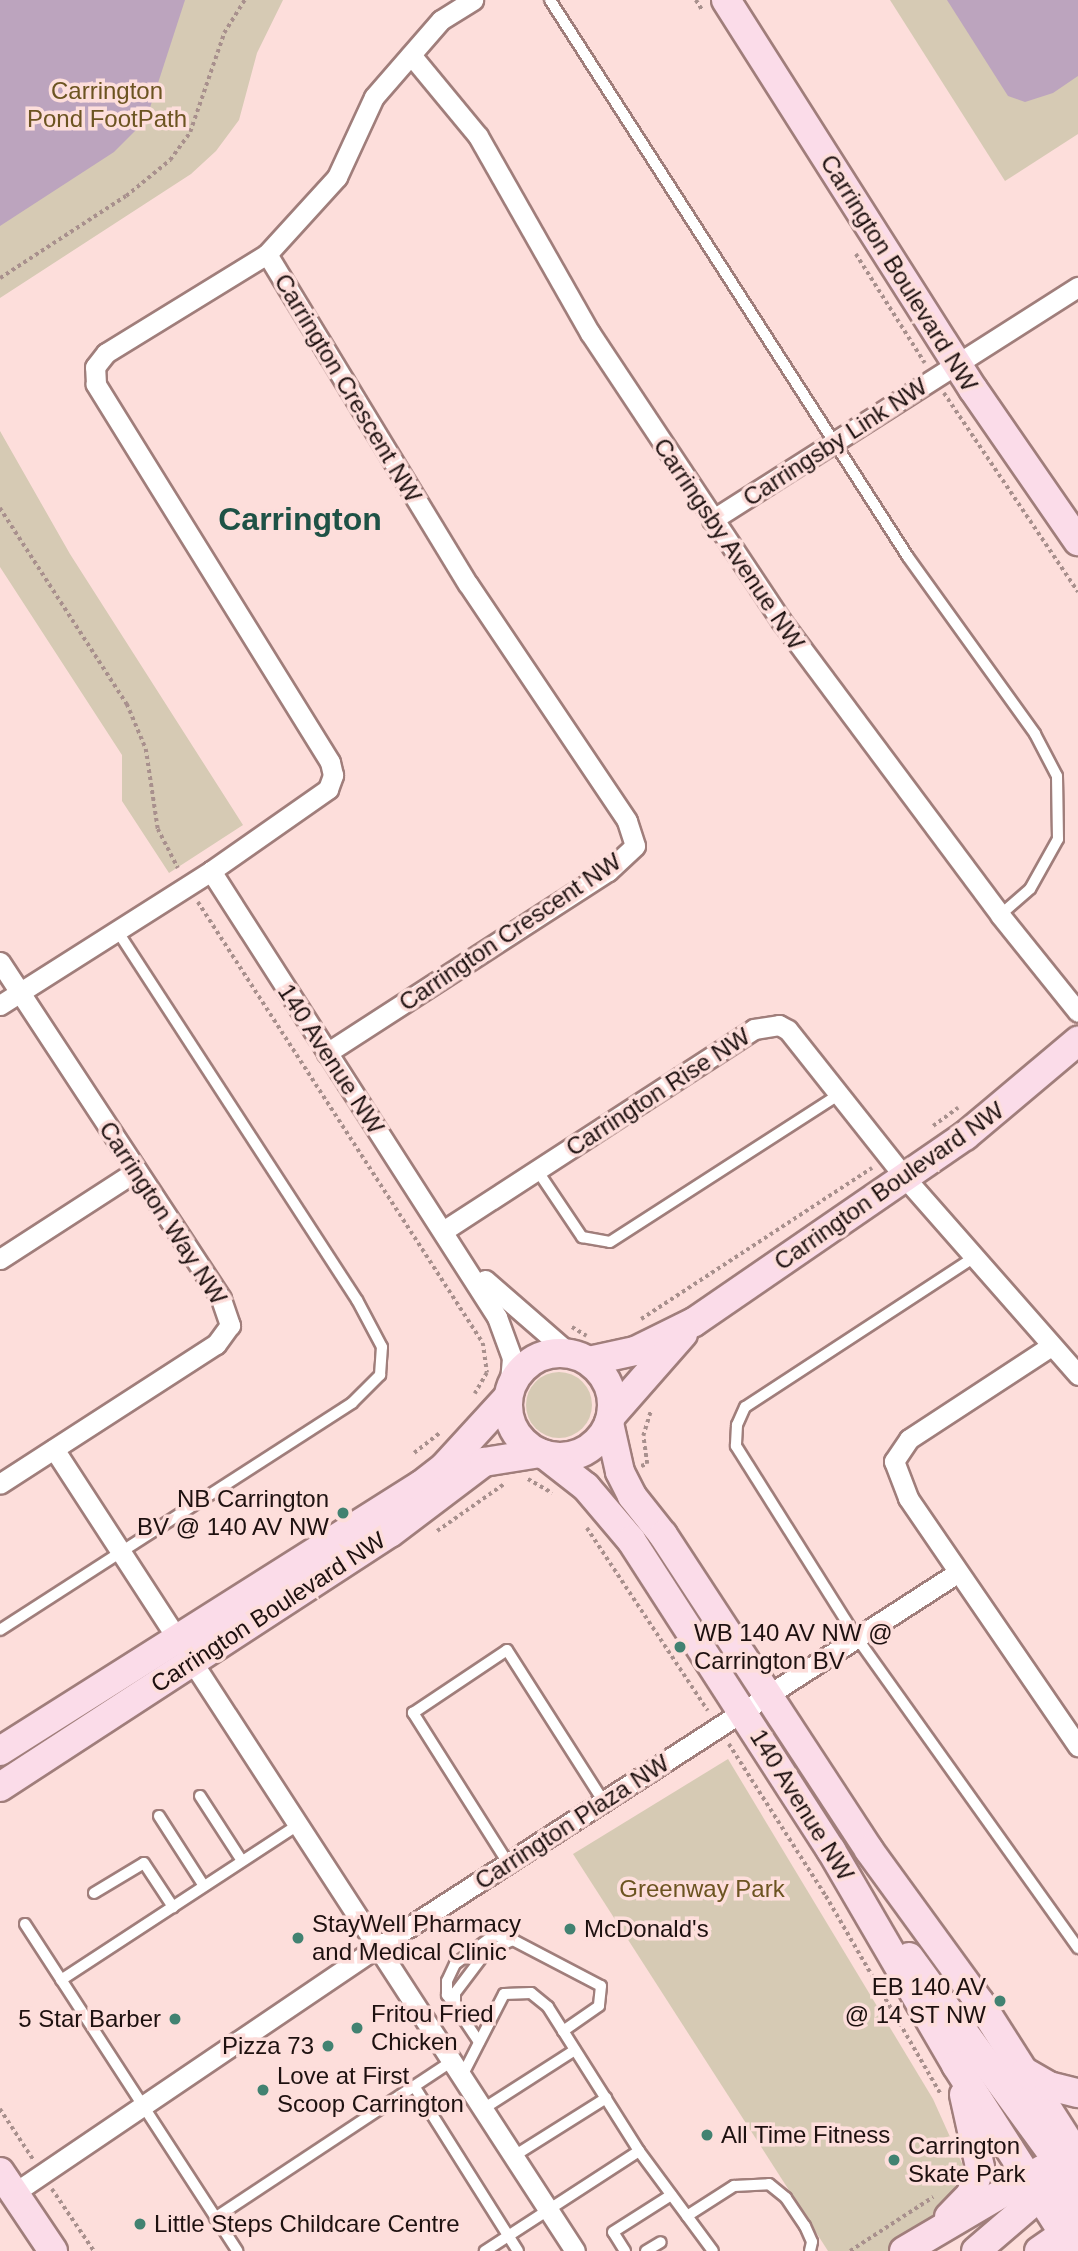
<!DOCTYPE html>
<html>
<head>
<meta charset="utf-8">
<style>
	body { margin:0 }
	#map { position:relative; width:1078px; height:2251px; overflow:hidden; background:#fddedb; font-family:Arial,sans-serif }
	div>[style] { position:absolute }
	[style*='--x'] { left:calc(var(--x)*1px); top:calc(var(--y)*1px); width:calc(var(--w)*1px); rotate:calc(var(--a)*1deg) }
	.green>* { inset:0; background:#d6cab4 }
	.round { border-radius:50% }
	.water>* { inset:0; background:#bca4be }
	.path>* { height:3.5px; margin-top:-1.75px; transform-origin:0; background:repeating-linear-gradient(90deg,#a8908d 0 3.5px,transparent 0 7px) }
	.roads { filter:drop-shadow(2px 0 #a07e7b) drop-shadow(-2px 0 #a07e7b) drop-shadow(0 2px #a07e7b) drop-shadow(0 -2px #a07e7b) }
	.lane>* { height:10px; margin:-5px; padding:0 5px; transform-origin:5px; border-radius:5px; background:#fff }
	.street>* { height:19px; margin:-9.5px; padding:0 9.5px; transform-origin:9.5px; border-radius:9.5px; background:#fff }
	.secondary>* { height:28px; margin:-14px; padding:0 14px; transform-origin:14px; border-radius:14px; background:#fbdce9 }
	.secondary>.ring { margin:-14px; padding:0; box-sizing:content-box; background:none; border:28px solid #fbdce9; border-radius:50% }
	.dots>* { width:19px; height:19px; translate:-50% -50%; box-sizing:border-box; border:4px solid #fddedb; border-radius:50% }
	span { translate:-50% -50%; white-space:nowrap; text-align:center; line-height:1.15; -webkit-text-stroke:7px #fddedb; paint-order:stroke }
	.park-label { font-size:24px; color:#6c5421 }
	.street-label { font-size:24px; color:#1e1110 }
	.poi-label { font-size:24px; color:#1e1110 }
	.right { translate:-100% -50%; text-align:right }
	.left { translate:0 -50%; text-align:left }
	.district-label { font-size:32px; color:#1e5246; font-weight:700 }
</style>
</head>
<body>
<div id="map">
	<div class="green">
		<div style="clip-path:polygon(0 0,283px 0,257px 53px,239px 120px,216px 151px,191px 174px,0 298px)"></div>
		<div style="clip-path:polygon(890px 0,1078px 0,1078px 134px,1005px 181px)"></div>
		<div style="clip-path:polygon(0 431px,70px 554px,243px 825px,169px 873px,122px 801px,122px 755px,0 567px)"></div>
		<div class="round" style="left:526px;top:1372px;width:66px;height:66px"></div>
		<div style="clip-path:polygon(728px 1759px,933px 2099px,964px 2168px,932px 2233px,904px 2251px,828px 2251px,573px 1854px)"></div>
	</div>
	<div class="water">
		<div style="clip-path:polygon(0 0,185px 0,146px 120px,114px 152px,0 226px)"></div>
		<div style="clip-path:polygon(947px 0,1078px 0,1078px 76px,1053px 93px,1025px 102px,1008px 96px)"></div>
	</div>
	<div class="path">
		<div style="--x:696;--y:0;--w:13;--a:58"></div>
		<div style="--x:856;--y:254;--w:129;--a:57.7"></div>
		<div style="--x:0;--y:278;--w:150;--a:-33.1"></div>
		<div style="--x:126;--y:196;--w:57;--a:-39.3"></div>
		<div style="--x:170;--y:160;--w:34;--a:-54"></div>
		<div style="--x:190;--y:132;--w:105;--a:-71"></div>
		<div style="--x:224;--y:33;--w:39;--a:-58"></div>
		<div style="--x:944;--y:393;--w:240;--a:56"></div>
		<div style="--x:0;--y:508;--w:234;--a:57.1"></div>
		<div style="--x:127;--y:704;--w:49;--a:67.1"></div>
		<div style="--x:146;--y:749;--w:81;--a:81.5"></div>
		<div style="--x:158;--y:829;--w:44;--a:62.9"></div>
		<div style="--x:198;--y:902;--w:525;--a:57.13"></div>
		<div style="--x:483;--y:1343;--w:30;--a:82"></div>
		<div style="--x:487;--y:1373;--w:24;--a:120"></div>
		<div style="--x:933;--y:1126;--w:31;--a:-36"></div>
		<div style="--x:641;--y:1319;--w:276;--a:-33.2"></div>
		<div style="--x:572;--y:1327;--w:17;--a:31"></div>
		<div style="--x:414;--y:1453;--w:33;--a:-38"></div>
		<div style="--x:641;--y:1466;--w:6;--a:-18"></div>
		<div style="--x:647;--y:1464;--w:28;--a:-98"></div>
		<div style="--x:643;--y:1436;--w:27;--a:-73"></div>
		<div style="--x:528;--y:1479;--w:28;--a:30"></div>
		<div style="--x:587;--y:1528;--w:219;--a:56.5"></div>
		<div style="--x:437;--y:1531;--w:82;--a:-35"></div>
		<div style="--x:729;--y:1744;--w:180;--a:57.5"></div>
		<div style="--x:826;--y:1896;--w:229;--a:59.9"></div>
		<div style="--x:0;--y:2109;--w:60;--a:56.6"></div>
		<div style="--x:52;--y:2189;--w:75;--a:55.9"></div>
		<div style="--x:850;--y:2251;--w:99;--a:-33"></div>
	</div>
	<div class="roads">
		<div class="lane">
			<div style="--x:550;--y:0;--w:662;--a:57.27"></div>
			<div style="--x:908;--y:557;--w:218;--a:54.3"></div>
			<div style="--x:1035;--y:734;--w:47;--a:62.4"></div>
			<div style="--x:1057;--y:776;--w:63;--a:89.1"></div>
			<div style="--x:1058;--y:839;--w:57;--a:119.2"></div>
			<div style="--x:1030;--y:889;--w:40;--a:139"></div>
			<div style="--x:537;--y:1170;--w:81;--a:56.1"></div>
			<div style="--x:582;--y:1237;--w:28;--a:10"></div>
			<div style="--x:610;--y:1242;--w:271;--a:-32.8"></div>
			<div style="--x:973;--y:1258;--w:272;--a:146.8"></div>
			<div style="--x:745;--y:1407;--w:20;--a:114"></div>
			<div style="--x:737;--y:1425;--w:21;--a:93"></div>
			<div style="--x:736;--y:1446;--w:227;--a:57.8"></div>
			<div style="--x:857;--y:1638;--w:381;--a:54.5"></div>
			<div style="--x:0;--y:1630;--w:419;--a:-32.8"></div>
			<div style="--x:352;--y:1403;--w:40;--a:-45"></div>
			<div style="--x:380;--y:1375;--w:28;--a:-86"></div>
			<div style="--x:382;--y:1347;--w:53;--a:-118"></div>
			<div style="--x:357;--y:1300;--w:442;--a:-123"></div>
			<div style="--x:200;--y:1796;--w:77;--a:57.1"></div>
			<div style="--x:159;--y:1816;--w:83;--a:57.3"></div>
			<div style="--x:508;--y:1863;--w:178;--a:-122.3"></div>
			<div style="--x:413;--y:1713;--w:113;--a:-33.8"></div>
			<div style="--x:507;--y:1650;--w:180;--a:57.5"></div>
			<div style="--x:94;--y:1893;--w:58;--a:-31"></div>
			<div style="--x:144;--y:1863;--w:53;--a:56.6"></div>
			<div style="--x:25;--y:1924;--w:390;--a:57"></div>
			<div style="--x:61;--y:1980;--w:283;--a:-33.2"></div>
			<div style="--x:455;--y:2006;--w:14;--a:-126"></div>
			<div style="--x:447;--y:1995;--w:14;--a:-90"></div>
			<div style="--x:447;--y:1981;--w:19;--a:-65"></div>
			<div style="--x:455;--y:1964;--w:49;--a:-36.6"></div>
			<div style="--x:494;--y:1935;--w:16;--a:15"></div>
			<div style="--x:479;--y:2042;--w:43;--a:-123.7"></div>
			<div style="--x:455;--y:2006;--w:13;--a:-90"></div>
			<div style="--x:455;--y:1993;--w:51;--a:-52.9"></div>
			<div style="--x:486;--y:1952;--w:30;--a:-24"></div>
			<div style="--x:513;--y:1940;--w:99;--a:27.6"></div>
			<div style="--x:601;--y:1986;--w:20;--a:96"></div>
			<div style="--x:599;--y:2006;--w:44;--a:145.2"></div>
			<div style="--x:462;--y:2076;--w:92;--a:-62.9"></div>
			<div style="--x:504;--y:1994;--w:27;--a:-2"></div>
			<div style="--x:531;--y:1993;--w:22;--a:39"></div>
			<div style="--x:548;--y:2007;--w:170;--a:57.7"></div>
			<div style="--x:639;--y:2151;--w:184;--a:147"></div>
			<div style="--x:414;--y:2086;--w:195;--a:57.8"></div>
			<div style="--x:483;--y:2109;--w:109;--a:-32.7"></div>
			<div style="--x:639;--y:2151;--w:124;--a:53.5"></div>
			<div style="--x:514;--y:2156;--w:109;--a:-32.2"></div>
			<div style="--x:687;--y:2216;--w:56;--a:-32.6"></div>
			<div style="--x:734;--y:2186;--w:35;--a:-3"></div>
			<div style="--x:769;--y:2184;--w:22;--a:39"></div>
			<div style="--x:786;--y:2198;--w:34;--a:56"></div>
			<div style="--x:805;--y:2226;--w:17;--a:66"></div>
			<div style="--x:812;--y:2242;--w:9;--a:103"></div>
			<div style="--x:215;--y:2218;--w:284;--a:-33.5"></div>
			<div style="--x:625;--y:2251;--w:22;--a:-122"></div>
			<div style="--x:613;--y:2232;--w:69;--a:-32.5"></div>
			<div style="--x:646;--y:2251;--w:17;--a:-31"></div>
		</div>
		<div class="street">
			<div style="--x:411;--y:55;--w:105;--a:50.4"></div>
			<div style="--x:478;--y:136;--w:227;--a:60.4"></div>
			<div style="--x:590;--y:333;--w:347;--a:56.4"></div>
			<div style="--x:782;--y:622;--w:365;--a:53.3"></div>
			<div style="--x:1000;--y:915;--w:124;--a:51.2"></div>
			<div style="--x:267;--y:254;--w:386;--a:58.7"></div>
			<div style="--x:468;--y:584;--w:285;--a:56.1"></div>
			<div style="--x:627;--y:821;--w:26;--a:72"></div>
			<div style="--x:635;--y:846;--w:37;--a:137"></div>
			<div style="--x:608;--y:871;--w:335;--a:147.1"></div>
			<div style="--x:712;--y:520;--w:434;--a:-32.5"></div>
			<div style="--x:211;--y:871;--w:530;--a:57.33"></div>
			<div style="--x:497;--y:1317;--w:44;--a:69.9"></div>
			<div style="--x:512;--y:1358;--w:34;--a:95"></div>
			<div style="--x:0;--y:962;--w:403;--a:56.7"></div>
			<div style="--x:221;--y:1299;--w:28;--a:71"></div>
			<div style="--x:230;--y:1325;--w:24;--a:126"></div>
			<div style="--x:216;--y:1344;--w:257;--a:147.1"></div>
			<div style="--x:0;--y:1005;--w:250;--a:-32.4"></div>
			<div style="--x:211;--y:871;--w:143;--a:-35"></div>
			<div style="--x:328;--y:789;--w:15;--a:-70"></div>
			<div style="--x:333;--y:775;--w:13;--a:-103"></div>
			<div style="--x:330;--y:762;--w:445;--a:-121.8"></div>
			<div style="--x:96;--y:384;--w:17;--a:-93"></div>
			<div style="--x:95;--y:367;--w:18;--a:-52"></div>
			<div style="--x:106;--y:353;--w:189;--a:-31.6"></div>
			<div style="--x:267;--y:254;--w:104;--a:-47.7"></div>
			<div style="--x:337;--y:177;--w:88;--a:-65.2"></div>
			<div style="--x:374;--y:97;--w:102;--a:-49"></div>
			<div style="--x:441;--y:20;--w:38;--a:-32"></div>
			<div style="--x:443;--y:1231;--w:371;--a:-33"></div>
			<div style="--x:754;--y:1029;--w:25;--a:-9"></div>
			<div style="--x:779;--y:1025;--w:10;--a:29"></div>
			<div style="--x:788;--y:1030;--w:190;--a:51.6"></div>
			<div style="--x:906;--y:1179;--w:261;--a:48.7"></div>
			<div style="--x:0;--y:1259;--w:162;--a:-32.9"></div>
			<div style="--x:485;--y:1280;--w:113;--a:41"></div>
			<div style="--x:1051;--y:1346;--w:170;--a:146.8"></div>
			<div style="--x:909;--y:1439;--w:27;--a:124"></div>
			<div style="--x:894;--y:1461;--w:40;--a:69"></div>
			<div style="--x:908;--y:1498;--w:301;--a:55.6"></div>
			<div style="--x:54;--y:1449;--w:956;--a:56.99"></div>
			<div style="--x:14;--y:2193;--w:439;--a:-34.1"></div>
			<div style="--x:378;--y:1947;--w:689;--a:-32.86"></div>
		</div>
		<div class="secondary">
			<div style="--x:726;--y:0;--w:461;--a:57.6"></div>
			<div style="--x:973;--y:389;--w:185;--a:55.4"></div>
			<div class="ring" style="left:508px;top:1353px;width:76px;height:76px"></div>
			<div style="--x:589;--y:1361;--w:47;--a:-12.3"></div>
			<div style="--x:635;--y:1351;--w:66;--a:-26.2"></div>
			<div style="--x:694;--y:1322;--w:329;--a:-34.5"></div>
			<div style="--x:965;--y:1136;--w:148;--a:-40.1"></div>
			<div style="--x:611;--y:1416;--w:109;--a:-48.7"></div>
			<div style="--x:609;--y:1423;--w:50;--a:77.3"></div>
			<div style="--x:620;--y:1472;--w:27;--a:63"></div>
			<div style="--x:632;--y:1496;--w:50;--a:51.5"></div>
			<div style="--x:663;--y:1535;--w:376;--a:56.8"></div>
			<div style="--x:869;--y:1850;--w:189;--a:54"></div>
			<div style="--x:980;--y:2003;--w:183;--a:57.5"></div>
			<div style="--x:545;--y:1455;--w:52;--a:38"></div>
			<div style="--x:586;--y:1487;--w:70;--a:49.7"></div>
			<div style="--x:631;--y:1540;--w:369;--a:57.2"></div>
			<div style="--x:831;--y:1850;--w:249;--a:59.8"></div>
			<div style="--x:956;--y:2065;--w:221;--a:57.4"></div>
			<div style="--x:0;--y:1751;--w:498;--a:-32.3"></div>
			<div style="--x:421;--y:1485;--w:31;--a:-38"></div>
			<div style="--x:445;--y:1466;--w:93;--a:-47.6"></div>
			<div style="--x:0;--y:1787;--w:465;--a:-33.1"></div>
			<div style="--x:390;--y:1533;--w:118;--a:-37.1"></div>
			<div style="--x:484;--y:1462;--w:57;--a:-9.1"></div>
			<div style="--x:909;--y:1957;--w:287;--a:53.9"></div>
			<div style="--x:1025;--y:2072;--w:28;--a:30"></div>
			<div style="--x:1049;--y:2086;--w:30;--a:14"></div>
			<div style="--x:0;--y:2172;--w:95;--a:56.1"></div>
			<div style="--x:1040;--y:2185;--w:49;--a:39.2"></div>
			<div style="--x:949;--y:2217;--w:32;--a:-46"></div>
			<div style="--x:971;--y:2194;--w:28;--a:-72"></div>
			<div style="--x:980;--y:2167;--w:74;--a:-102.5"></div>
			<div style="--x:904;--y:2251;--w:161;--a:-30.5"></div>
			<div style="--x:976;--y:2251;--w:103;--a:-40.7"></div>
			<div style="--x:1039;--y:2251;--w:47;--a:-34.7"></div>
		</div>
	</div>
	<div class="dots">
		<div style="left:343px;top:1513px;background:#428271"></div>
		<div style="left:680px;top:1647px;background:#428271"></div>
		<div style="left:570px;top:1929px;background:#428271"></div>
		<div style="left:298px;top:1938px;background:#428271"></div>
		<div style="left:1000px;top:2001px;background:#428271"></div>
		<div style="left:175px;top:2019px;background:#428271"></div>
		<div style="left:357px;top:2028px;background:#428271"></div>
		<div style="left:328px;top:2046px;background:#428271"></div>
		<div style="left:263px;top:2090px;background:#428271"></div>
		<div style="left:707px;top:2135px;background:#428271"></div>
		<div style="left:894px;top:2160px;background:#428271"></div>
		<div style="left:140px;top:2224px;background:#428271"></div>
	</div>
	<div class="park-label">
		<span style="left:107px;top:105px">Carrington<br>Pond FootPath</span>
		<span style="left:702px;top:1889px">Greenway Park</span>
	</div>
	<div class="street-label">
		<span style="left:899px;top:273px;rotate:58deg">Carrington Boulevard NW</span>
		<span style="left:348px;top:388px;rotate:59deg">Carrington Crescent NW</span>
		<span style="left:835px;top:442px;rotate:-33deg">Carringsby Link NW</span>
		<span style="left:729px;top:544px;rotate:56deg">Carringsby Avenue NW</span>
		<span style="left:510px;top:932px;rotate:-34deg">Carrington Crescent NW</span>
		<span style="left:331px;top:1059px;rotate:57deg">140 Avenue NW</span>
		<span style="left:658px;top:1092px;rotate:-33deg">Carrington Rise NW</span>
		<span style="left:889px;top:1186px;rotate:-35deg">Carrington Boulevard NW</span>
		<span style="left:163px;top:1213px;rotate:57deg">Carrington Way NW</span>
		<span style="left:268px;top:1612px;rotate:-33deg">Carrington Boulevard NW</span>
		<span style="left:802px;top:1805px;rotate:58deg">140 Avenue NW</span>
		<span style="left:572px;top:1822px;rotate:-33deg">Carrington Plaza NW</span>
	</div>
	<div class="poi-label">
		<span class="right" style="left:329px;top:1513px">NB Carrington<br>BV @ 140 AV NW</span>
		<span class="left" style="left:694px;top:1647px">WB 140 AV NW @<br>Carrington BV</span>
		<span class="left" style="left:312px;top:1938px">StayWell Pharmacy<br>and Medical Clinic</span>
		<span class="left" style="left:584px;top:1929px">McDonald's</span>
		<span class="right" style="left:986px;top:2001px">EB 140 AV<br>@ 14 ST NW</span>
		<span class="left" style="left:371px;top:2028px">Fritou Fried<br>Chicken</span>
		<span class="right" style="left:161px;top:2019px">5 Star Barber</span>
		<span class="right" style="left:314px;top:2046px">Pizza 73</span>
		<span class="left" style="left:277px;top:2090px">Love at First<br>Scoop Carrington</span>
		<span class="left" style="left:721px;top:2135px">All Time Fitness</span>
		<span class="left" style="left:908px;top:2160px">Carrington<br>Skate Park</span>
		<span class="left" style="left:154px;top:2224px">Little Steps Childcare Centre</span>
	</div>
	<div class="district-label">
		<span style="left:300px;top:519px">Carrington</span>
	</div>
</div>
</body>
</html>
